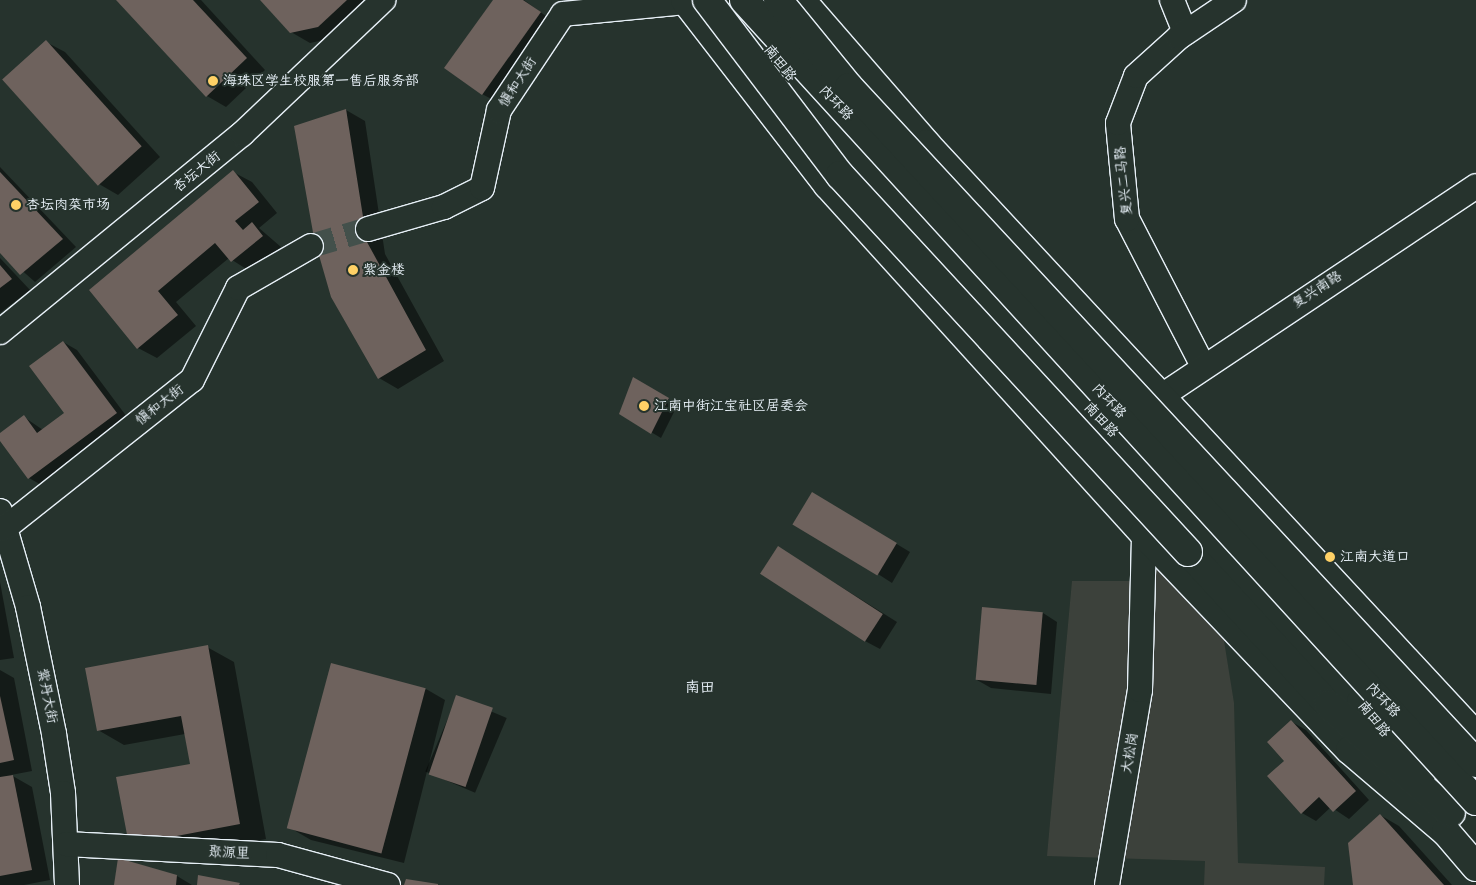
<!DOCTYPE html>
<html>
<head>
<meta charset="utf-8">
<style>
	body { margin:0 }
	#map { position:relative; width:1476px; height:885px; overflow:hidden; background:#26332d; font-family:Sriracha,"LXGW WenKai TC",sans-serif }
	div>[style] { position:absolute }
	[style*='--x'] { left:calc(var(--x)*1px); top:calc(var(--y)*1px); width:calc(var(--w)*1px); rotate:calc(var(--a)*1deg) }
	.built>* { inset:0; background:#3c413b }
	.shadow>* { inset:0; background:#0007; transform-origin:0 0 }
	.building>* { inset:0; background:#6e625d; transform-origin:0 0 }
	.minor-tunnel>* { height:24px; margin-top:-12px; transform-origin:0; background:repeating-linear-gradient(90deg,#43504b 0 24px,transparent 0 36px) }
	.roads { filter:drop-shadow(1px 0 #e8f1f8) drop-shadow(-1px 0 #e8f1f8) drop-shadow(0 1px #e8f1f8) drop-shadow(0 -1px #e8f1f8) }
	.minor>* { height:24px; margin:-12px; padding:0 12px; transform-origin:12px; border-radius:12px; background:#26332d }
	.major>* { height:28px; margin:-14px; padding:0 14px; transform-origin:14px; border-radius:14px; background:#26332d }
	.highway>* { height:28px; margin:-14px; padding:0 14px; transform-origin:14px; border-radius:14px; background:#26332d }
	.bridges { filter:drop-shadow(1px 0 #e8f1f8) drop-shadow(-1px 0 #e8f1f8) drop-shadow(0 1px #e8f1f8) drop-shadow(0 -1px #e8f1f8) }
	.highway-bridge>* { height:28px; margin:-14px; padding:0 14px; transform-origin:14px; border-radius:14px; background:#26332d }
	.dots>* { width:14px; height:14px; translate:-50% -50%; box-sizing:border-box; border:2px solid #26332d; border-radius:50% }
	span { translate:-50% -50%; white-space:nowrap; text-align:center; line-height:1.15; -webkit-text-stroke:4px #26332d; paint-order:stroke }
	.street-label { font-size:14px; color:#e8f1f8 }
	.poi-label { font-size:14px; color:#e8f1f8 }
	.left { translate:0 -50%; text-align:left }
	.neighbourhood-label { font-size:15px; color:#e8f1f8 }
</style>
</head>
<body>
<div id="map">
	<div class="built">
		<div style="clip-path:polygon(1138px 536px,1221px 622px,1234px 703px,1238px 863px,1325px 867px,1324px 885px,1204px 885px,1205px 861px,1047px 856px,1072px 581px,1137px 581px)"></div>
	</div>
	<div class="shadow">
		<div style="clip-path:polygon(118px 0,201px 0,265px 70px,226px 107px,207px 96px)"></div>
		<div style="clip-path:polygon(261px 0,377px 0,337px 37px,310px 43px,291px 32px)"></div>
		<div style="clip-path:polygon(495px 0,524px 0,554px 22px,497px 102px,482px 94px)"></div>
		<div style="clip-path:polygon(46px 42px,65px 52px,160px 157px,118px 195px,99px 184px,4px 80px)"></div>
		<div style="clip-path:polygon(346px 110px,365px 121px,385px 254px,444px 361px,398px 389px,379px 378px)"></div>
		<div style="clip-path:polygon(0 167px,76px 247px,35px 282px,0 251px)"></div>
		<div style="clip-path:polygon(233px 172px,252px 182px,277px 213px,259px 228px,281px 247px,251px 272px,229px 258px,176px 302px,196px 326px,157px 358px,138px 348px,90px 290px)"></div>
		<div style="clip-path:polygon(0 258px,30px 290px,0 313px)"></div>
		<div style="clip-path:polygon(63px 342px,77px 350px,130px 421px,43px 486px,29px 478px,0 434px,24px 417px,43px 430px,66px 413px)"></div>
		<div style="clip-path:polygon(634px 379px,678px 404px,661px 438px,621px 414px)"></div>
		<div style="clip-path:polygon(827px 502px,910px 552px,892px 583px,878px 574px)"></div>
		<div style="clip-path:polygon(792px 556px,897px 622px,880px 649px,865px 641px)"></div>
		<div style="clip-path:polygon(0 582px,14px 658px,0 660px)"></div>
		<div style="clip-path:polygon(1043px 613px,1057px 622px,1051px 694px,991px 688px,977px 680px)"></div>
		<div style="clip-path:polygon(207px 647px,234px 662px,266px 839px,156px 859px,191px 765px,185px 734px,124px 745px,98px 730px)"></div>
		<div style="clip-path:polygon(0 670px,14px 678px,32px 771px,11px 775px,32px 787px,50px 880px,24px 885px,0 885px)"></div>
		<div style="clip-path:polygon(426px 689px,445px 700px,404px 863px,311px 840px,292px 829px)"></div>
		<div style="left:457px;top:697px;width:54px;height:81px;rotate:23deg"></div>
		<div style="clip-path:polygon(1292px 722px,1306px 730px,1369px 800px,1349px 819px,1331px 807px,1316px 821px,1302px 813px)"></div>
		<div style="clip-path:polygon(1380px 815px,1399px 826px,1452px 885px,1356px 885px)"></div>
		<div style="clip-path:polygon(120px 859px,177px 876px,192px 885px,115px 885px)"></div>
	</div>
	<div class="building">
		<div style="clip-path:polygon(116px 0,193px 0,247px 58px,206px 97px)"></div>
		<div style="clip-path:polygon(260px 0,347px 0,318px 27px,290px 33px)"></div>
		<div style="clip-path:polygon(493px 0,523px 0,541px 12px,482px 95px,444px 68px)"></div>
		<div style="left:46px;top:40px;width:143px;height:59px;rotate:48deg"></div>
		<div style="clip-path:polygon(346px 109px,367px 242px,426px 350px,378px 379px,331px 297px,314px 238px,294px 126px)"></div>
		<div style="clip-path:polygon(233px 170px,259px 202px,235px 221px,243px 230px,252px 222px,263px 236px,231px 262px,215px 243px,158px 291px,178px 315px,137px 349px,89px 290px)"></div>
		<div style="clip-path:polygon(0 172px,63px 239px,20px 275px,0 253px)"></div>
		<div style="clip-path:polygon(0 265px,12px 279px,0 288px)"></div>
		<div style="clip-path:polygon(63px 341px,117px 413px,28px 479px,0 441px,0 433px,24px 415px,37px 433px,64px 413px,29px 366px)"></div>
		<div style="clip-path:polygon(633px 377px,669px 398px,651px 434px,619px 414px)"></div>
		<div style="left:812px;top:492px;width:99px;height:38px;rotate:31deg"></div>
		<div style="left:778px;top:546px;width:125px;height:33px;rotate:33deg"></div>
		<div style="left:982px;top:607px;width:61px;height:73px;rotate:5deg"></div>
		<div style="clip-path:polygon(208px 645px,240px 824px,129px 845px,116px 777px,190px 764px,181px 716px,97px 731px,85px 668px)"></div>
		<div style="left:331px;top:663px;width:98px;height:171px;rotate:15deg"></div>
		<div style="left:456px;top:695px;width:39px;height:84px;rotate:19deg"></div>
		<div style="clip-path:polygon(0 696px,14px 760px,0 763px)"></div>
		<div style="clip-path:polygon(1291px 720px,1356px 791px,1333px 812px,1319px 797px,1301px 814px,1267px 776px,1284px 761px,1267px 742px)"></div>
		<div style="clip-path:polygon(13px 775px,32px 870px,0 876px,0 777px)"></div>
		<div style="clip-path:polygon(1380px 814px,1444px 885px,1353px 885px,1348px 843px)"></div>
		<div style="clip-path:polygon(118px 858px,177px 875px,176px 885px,114px 885px)"></div>
		<div style="clip-path:polygon(198px 875px,240px 883px,239px 885px,197px 885px)"></div>
		<div style="clip-path:polygon(406px 879px,438px 884px,438px 885px,404px 885px)"></div>
	</div>
	<div class="minor-tunnel">
		<div style="--x:311;--y:246;--w:59;--a:-16.6"></div>
	</div>
	<div class="roads">
		<div class="minor">
			<div style="--x:1172;--y:0;--w:35;--a:68"></div>
			<div style="--x:368;--y:229;--w:79;--a:-16.1"></div>
			<div style="--x:444;--y:207;--w:42;--a:-26.6"></div>
			<div style="--x:482;--y:188;--w:80;--a:-77.7"></div>
			<div style="--x:499;--y:110;--w:115;--a:-56.3"></div>
			<div style="--x:563;--y:14;--w:124;--a:-5.6"></div>
			<div style="--x:0;--y:332;--w:313;--a:-39.3"></div>
			<div style="--x:242;--y:134;--w:195;--a:-43.5"></div>
			<div style="--x:1203;--y:366;--w:165;--a:-117.3"></div>
			<div style="--x:1127;--y:219;--w:96;--a:-95.4"></div>
			<div style="--x:1118;--y:123;--w:50;--a:-69"></div>
			<div style="--x:1136;--y:76;--w:58;--a:-42.2"></div>
			<div style="--x:1179;--y:37;--w:66;--a:-33.9"></div>
			<div style="--x:1160;--y:397;--w:380;--a:-33.7"></div>
			<div style="--x:0;--y:511;--w:100;--a:73.7"></div>
			<div style="--x:28;--y:607;--w:130;--a:78.4"></div>
			<div style="--x:54;--y:734;--w:60;--a:81.3"></div>
			<div style="--x:63;--y:793;--w:92;--a:87.5"></div>
			<div style="--x:5;--y:528;--w:238;--a:-38.4"></div>
			<div style="--x:192;--y:380;--w:103;--a:-63.4"></div>
			<div style="--x:238;--y:288;--w:84;--a:-29.9"></div>
			<div style="--x:66;--y:844;--w:212;--a:3"></div>
			<div style="--x:278;--y:855;--w:114;--a:15.3"></div>
			<div style="--x:1107;--y:885;--w:198;--a:-80.4"></div>
			<div style="--x:1140;--y:690;--w:156;--a:-88.5"></div>
		</div>
		<div class="major">
			<div style="--x:685;--y:0;--w:234;--a:52.3"></div>
			<div style="--x:828;--y:185;--w:471;--a:47.8"></div>
			<div style="--x:1144;--y:534;--w:298;--a:46.4"></div>
			<div style="--x:1350;--y:750;--w:126;--a:40.5"></div>
			<div style="--x:1446;--y:832;--w:46;--a:49.4"></div>
			<div style="--x:730;--y:0;--w:149;--a:51"></div>
			<div style="--x:824;--y:116;--w:795;--a:47.5"></div>
			<div style="--x:1361;--y:702;--w:95;--a:51"></div>
			<div style="--x:801;--y:0;--w:191;--a:49"></div>
			<div style="--x:926;--y:144;--w:808;--a:47.11"></div>
		</div>
		<div class="highway">
			<div style="--x:1188;--y:552;--w:207;--a:47.4"></div>
			<div style="--x:1328;--y:704;--w:164;--a:41.5"></div>
		</div>
	</div>
	<div class="bridges">
		<div class="highway-bridge">
			<div style="--x:707;--y:0;--w:220;--a:52.8"></div>
			<div style="--x:840;--y:175;--w:513;--a:47.29"></div>
			<div style="--x:744;--y:0;--w:1085;--a:47.58"></div>
			<div style="--x:778;--y:0;--w:112;--a:50.8"></div>
			<div style="--x:849;--y:87;--w:922;--a:47.15"></div>
		</div>
	</div>
	<div class="dots">
		<div style="left:213px;top:81px;background:#ffd166"></div>
		<div style="left:16px;top:205px;background:#ffd166"></div>
		<div style="left:353px;top:270px;background:#ffd166"></div>
		<div style="left:644px;top:406px;background:#ffd166"></div>
		<div style="left:1330px;top:557px;background:#ffd166"></div>
	</div>
	<div class="street-label">
		<span style="left:780px;top:63px;rotate:51deg">南田路</span>
		<span style="left:518px;top:82px;rotate:-57deg">慎和大街</span>
		<span style="left:836px;top:103px;rotate:47deg">内环路</span>
		<span style="left:197px;top:172px;rotate:-39deg">杏坛大街</span>
		<span style="left:1124px;top:181px;rotate:-96deg">复兴二马路</span>
		<span style="left:1317px;top:290px;rotate:-33deg">复兴南路</span>
		<span style="left:1109px;top:401px;rotate:47deg">内环路</span>
		<span style="left:160px;top:405px;rotate:-38deg">慎和大街</span>
		<span style="left:1101px;top:420px;rotate:47deg">南田路</span>
		<span style="left:47px;top:696px;rotate:79deg">紫丹大街</span>
		<span style="left:1383px;top:700px;rotate:47deg">内环路</span>
		<span style="left:1374px;top:719px;rotate:51deg">南田路</span>
		<span style="left:1130px;top:753px;rotate:-80deg">大松岗</span>
		<span style="left:229px;top:853px;rotate:3deg">聚源里</span>
	</div>
	<div class="poi-label">
		<span class="left" style="left:223px;top:81px">海珠区学生校服第一售后服务部</span>
		<span class="left" style="left:26px;top:205px">杏坛肉菜市场</span>
		<span class="left" style="left:363px;top:270px">紫金楼</span>
		<span class="left" style="left:654px;top:406px">江南中街江宝社区居委会</span>
		<span class="left" style="left:1340px;top:557px">江南大道口</span>
	</div>
	<div class="neighbourhood-label">
		<span style="left:700px;top:688px">南田</span>
	</div>
</div>
</body>
</html>
